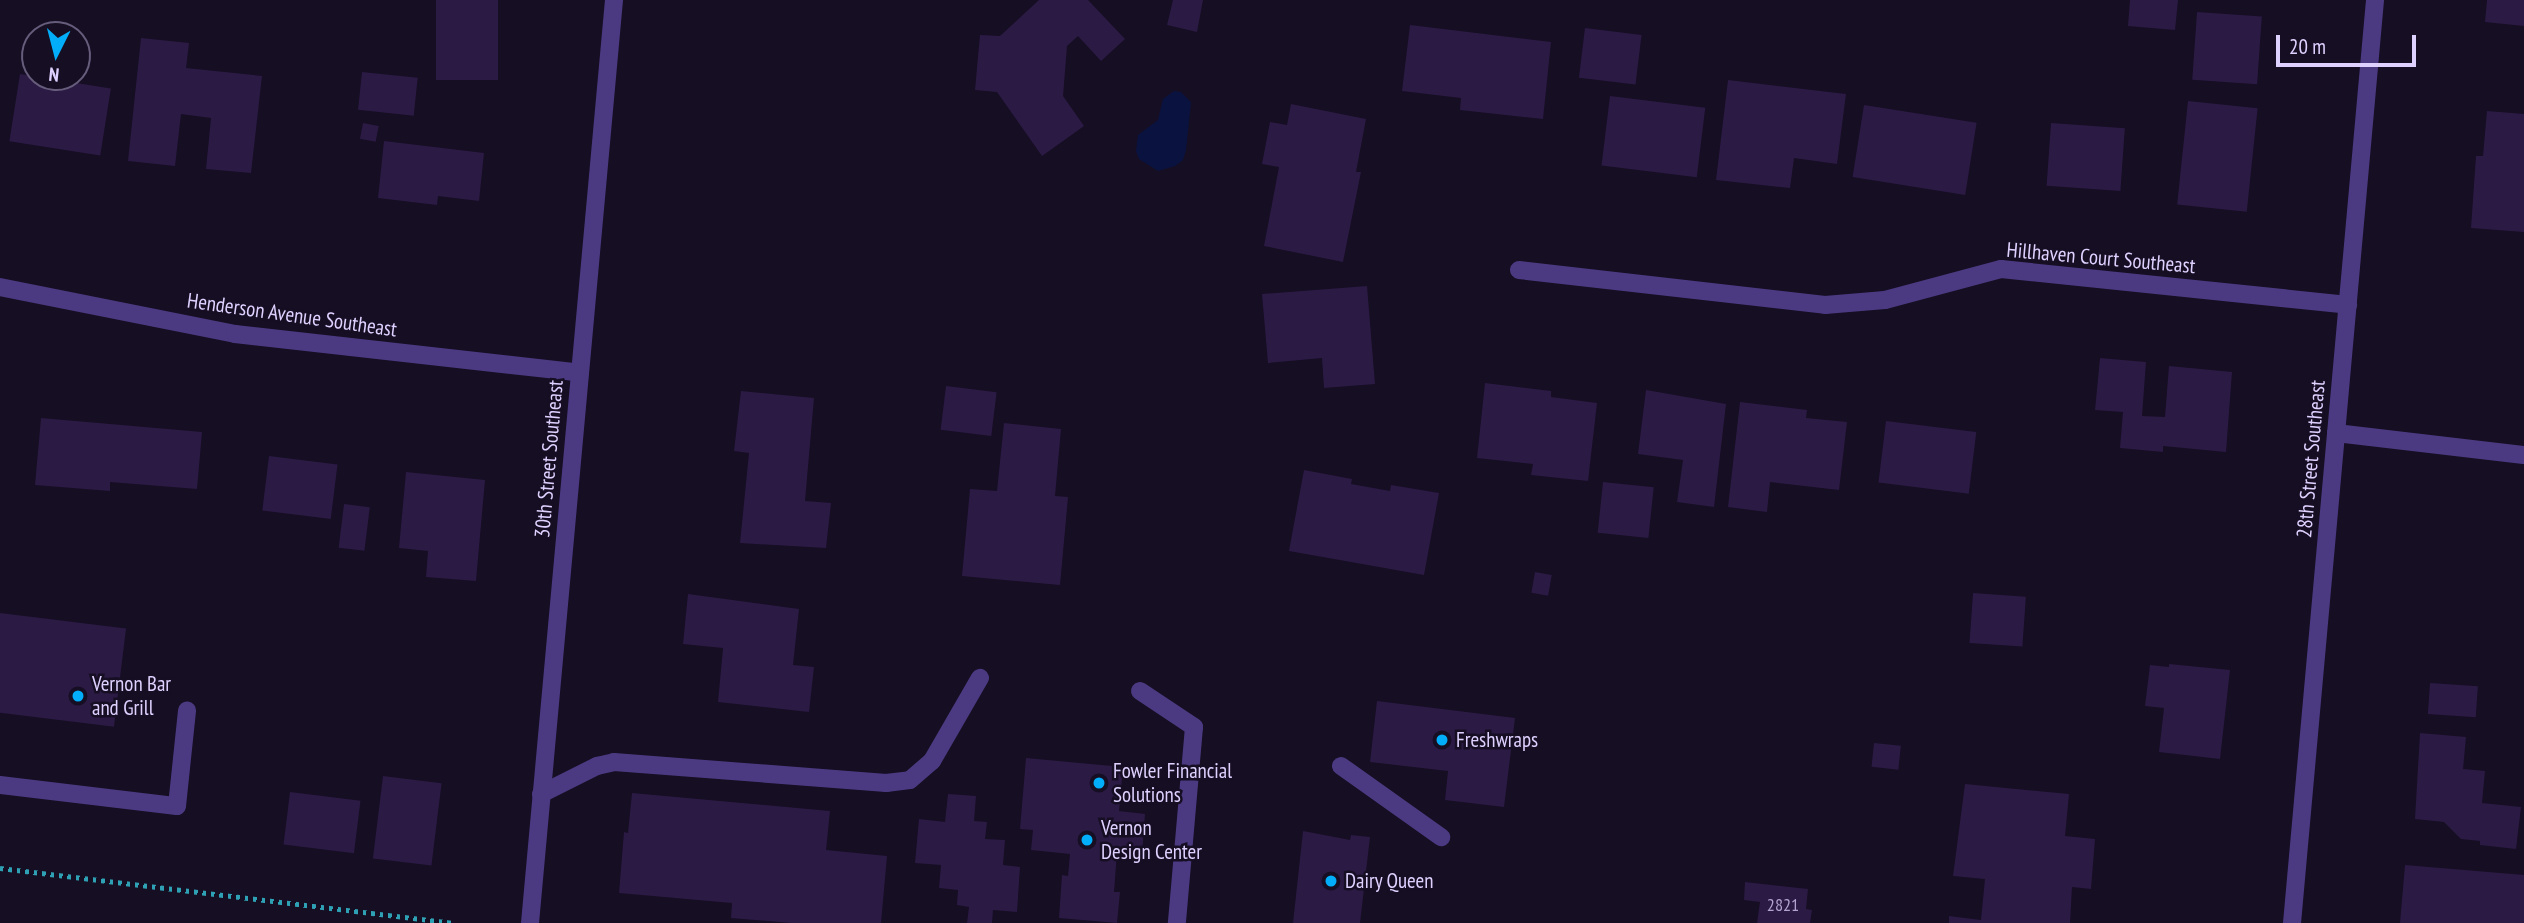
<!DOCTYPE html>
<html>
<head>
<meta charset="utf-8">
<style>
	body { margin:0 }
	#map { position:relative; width:2524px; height:923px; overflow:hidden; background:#160e23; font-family:"PT Sans Narrow",sans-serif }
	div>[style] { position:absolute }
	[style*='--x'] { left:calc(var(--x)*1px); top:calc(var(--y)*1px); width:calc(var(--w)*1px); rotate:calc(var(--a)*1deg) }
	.water>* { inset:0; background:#0a1340 }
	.building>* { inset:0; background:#2b1a44; transform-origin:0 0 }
	.path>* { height:4.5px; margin-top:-2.25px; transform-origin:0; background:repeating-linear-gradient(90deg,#2fa1b4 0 3.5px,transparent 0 8.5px) }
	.lane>* { height:18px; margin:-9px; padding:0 9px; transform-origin:9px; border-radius:9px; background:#4b3a82 }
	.street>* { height:18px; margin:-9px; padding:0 9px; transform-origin:9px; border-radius:9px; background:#4b3a82 }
	.dots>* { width:19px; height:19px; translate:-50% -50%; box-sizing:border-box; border:4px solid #160e23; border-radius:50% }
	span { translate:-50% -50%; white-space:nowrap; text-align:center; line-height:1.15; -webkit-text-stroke:5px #160e23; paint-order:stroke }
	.number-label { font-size:18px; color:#b2a3d0 }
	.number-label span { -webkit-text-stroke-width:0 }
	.street-label { font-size:21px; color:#dfd1ff }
	.poi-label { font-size:21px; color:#dfd1ff }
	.left { translate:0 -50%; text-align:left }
	.north { position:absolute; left:21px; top:21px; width:70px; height:70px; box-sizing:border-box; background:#160e23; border:2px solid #665c7b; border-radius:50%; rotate:186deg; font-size:19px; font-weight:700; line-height:28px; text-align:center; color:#dfd1ff }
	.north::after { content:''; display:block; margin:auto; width:24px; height:32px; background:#02aef9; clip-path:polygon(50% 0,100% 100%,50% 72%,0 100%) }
	.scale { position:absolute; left:2276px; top:35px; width:140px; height:32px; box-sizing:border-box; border:4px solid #dfd1ff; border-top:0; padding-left:9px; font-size:21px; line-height:24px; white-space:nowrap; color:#dfd1ff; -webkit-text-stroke:5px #160e23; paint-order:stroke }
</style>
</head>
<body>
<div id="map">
	<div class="water">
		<div style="clip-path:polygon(1174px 91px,1181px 92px,1191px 102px,1186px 150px,1183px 160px,1175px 166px,1158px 171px,1139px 159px,1136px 151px,1138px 135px,1158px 120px,1163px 99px)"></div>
	</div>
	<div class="building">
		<div style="left:436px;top:0;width:62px;height:80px"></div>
		<div style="clip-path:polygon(1039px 0,1088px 0,1125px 39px,1101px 61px,1078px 36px,1067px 46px,1063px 96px,1084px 126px,1042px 156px,997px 92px,975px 90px,980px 35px,1000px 36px)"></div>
		<div style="clip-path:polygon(1173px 0,1203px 0,1197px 32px,1167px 25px)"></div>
		<div style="clip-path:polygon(2130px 0,2178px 0,2175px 30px,2128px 26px)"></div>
		<div style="clip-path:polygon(2487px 0,2524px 0,2524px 26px,2485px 22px)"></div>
		<div style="left:2197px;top:12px;width:65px;height:68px;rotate:4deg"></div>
		<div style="clip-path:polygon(1410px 25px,1551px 42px,1543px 119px,1460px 110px,1461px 98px,1402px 91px)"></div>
		<div style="left:1585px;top:28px;width:57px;height:50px;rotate:7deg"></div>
		<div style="clip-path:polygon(141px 38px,189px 43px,186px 68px,262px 76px,251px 173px,206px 169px,211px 118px,181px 114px,175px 166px,128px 161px)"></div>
		<div style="left:362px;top:72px;width:56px;height:38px;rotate:6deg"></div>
		<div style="left:20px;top:74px;width:92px;height:68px;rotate:9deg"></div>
		<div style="clip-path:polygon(1728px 80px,1846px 94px,1837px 164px,1794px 158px,1790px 188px,1716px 180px)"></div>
		<div style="left:1610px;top:96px;width:96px;height:70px;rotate:7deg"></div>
		<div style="left:2188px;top:101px;width:70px;height:104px;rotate:6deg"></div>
		<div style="clip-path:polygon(1291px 104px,1366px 119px,1356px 172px,1361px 172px,1343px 262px,1264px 246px,1279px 167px,1262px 164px,1270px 122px,1287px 125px)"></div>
		<div style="left:1864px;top:105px;width:114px;height:73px;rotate:9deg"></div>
		<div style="clip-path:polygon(2487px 111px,2524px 114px,2524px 232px,2471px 228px,2476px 156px,2483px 156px)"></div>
		<div style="left:363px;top:123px;width:16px;height:16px;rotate:11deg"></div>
		<div style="left:2051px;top:123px;width:74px;height:63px;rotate:4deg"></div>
		<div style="clip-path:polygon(384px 141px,484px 153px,479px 201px,438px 196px,437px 205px,378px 198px)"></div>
		<div style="clip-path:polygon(1367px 286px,1375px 384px,1324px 388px,1322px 358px,1268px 363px,1262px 294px)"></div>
		<div style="clip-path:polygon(2100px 358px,2146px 362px,2142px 416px,2165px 417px,2169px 366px,2232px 372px,2226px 452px,2163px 446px,2163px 452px,2120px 448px,2123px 412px,2095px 410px)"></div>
		<div style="clip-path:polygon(1485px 383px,1551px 391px,1551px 397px,1597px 403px,1588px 481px,1531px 475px,1533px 464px,1477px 458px)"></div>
		<div style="left:946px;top:386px;width:51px;height:44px;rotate:7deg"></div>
		<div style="clip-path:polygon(1646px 390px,1726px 404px,1714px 507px,1677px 502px,1683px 460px,1638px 454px)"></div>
		<div style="clip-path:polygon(741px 391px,814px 398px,805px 501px,831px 503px,826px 548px,740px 543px,749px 453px,734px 451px)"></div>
		<div style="clip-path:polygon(1740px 402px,1807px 410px,1806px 418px,1847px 422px,1839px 490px,1770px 482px,1767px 512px,1728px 507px)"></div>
		<div style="clip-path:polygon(41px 418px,202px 432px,197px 489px,110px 482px,110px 491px,35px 485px)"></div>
		<div style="left:1886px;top:421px;width:91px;height:62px;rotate:7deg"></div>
		<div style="clip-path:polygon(1004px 423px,1061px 429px,1055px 496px,1068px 497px,1060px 585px,962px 576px,970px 489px,997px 491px)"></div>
		<div style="left:269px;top:456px;width:69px;height:55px;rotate:7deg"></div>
		<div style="clip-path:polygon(1304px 470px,1352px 479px,1351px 484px,1390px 491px,1391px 485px,1439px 493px,1424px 575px,1289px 551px)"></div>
		<div style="clip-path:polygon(406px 472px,485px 480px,476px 581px,426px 577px,428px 551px,399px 548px)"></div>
		<div style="left:1603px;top:482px;width:51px;height:51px;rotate:6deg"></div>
		<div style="left:344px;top:504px;width:26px;height:44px;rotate:7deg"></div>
		<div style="left:1535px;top:572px;width:17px;height:21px;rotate:10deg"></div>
		<div style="left:1973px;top:593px;width:53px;height:50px;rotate:4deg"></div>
		<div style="clip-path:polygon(688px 594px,799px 609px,793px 665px,814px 667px,809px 712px,718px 702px,723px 648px,683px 644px)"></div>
		<div style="left:0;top:613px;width:127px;height:99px;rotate:7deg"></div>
		<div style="clip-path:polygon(2169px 664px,2230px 670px,2220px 759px,2159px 752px,2164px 708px,2145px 706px,2150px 665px,2169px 667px)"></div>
		<div style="left:2430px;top:683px;width:48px;height:31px;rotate:4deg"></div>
		<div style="clip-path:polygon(1377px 701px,1515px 718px,1504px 807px,1445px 800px,1448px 771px,1370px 762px)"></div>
		<div style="clip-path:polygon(2420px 733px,2466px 737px,2463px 769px,2485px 771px,2482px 803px,2521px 807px,2516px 849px,2480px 845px,2480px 841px,2461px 839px,2444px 822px,2415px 819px)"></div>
		<div style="left:1874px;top:743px;width:27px;height:24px;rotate:6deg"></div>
		<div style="clip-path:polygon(1026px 758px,1123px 767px,1119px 811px,1145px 814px,1142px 854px,1117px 852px,1114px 892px,1120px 892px,1117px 923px,1059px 918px,1062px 875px,1068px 876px,1070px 854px,1031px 850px,1033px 830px,1020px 829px)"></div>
		<div style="left:383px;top:776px;width:59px;height:83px;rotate:7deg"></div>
		<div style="clip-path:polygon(1965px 784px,2069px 794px,2065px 836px,2095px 839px,2091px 889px,2072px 887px,2070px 923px,1949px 923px,1949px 916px,1981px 920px,1985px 879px,1953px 876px)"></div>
		<div style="left:290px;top:792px;width:71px;height:53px;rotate:7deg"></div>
		<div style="clip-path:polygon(632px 793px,830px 811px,826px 850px,887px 856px,881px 923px,791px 923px,731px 918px,732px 903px,619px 893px,624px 832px,628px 833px)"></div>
		<div style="clip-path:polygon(948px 794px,976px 796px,974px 821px,987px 822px,985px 839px,1005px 840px,1003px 865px,1020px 867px,1017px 912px,993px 910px,992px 923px,967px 923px,969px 907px,957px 905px,958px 890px,939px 888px,941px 865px,915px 863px,919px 819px,945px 822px)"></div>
		<div style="clip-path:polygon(1303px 831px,1350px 840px,1351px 835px,1370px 837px,1360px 923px,1293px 923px)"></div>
		<div style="clip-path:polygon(2405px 865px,2524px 875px,2524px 923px,2400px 923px)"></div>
		<div style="clip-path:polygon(1745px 882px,1808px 889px,1806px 909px,1812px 910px,1810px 923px,1757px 923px,1760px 902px,1744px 900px)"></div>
	</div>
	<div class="path">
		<div style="--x:0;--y:868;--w:459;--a:6.9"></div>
	</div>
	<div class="lane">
		<div style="--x:2336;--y:433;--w:189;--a:6.7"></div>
		<div style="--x:1140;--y:691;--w:65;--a:33.7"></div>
		<div style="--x:1194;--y:727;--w:197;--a:95"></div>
		<div style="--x:1341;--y:766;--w:123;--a:35.4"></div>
		<div style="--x:0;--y:785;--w:178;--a:6.8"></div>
		<div style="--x:177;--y:806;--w:96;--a:-84"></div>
		<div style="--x:541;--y:794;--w:63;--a:-26.6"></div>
		<div style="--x:597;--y:766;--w:17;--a:-13"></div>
		<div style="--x:614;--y:762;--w:273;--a:4.4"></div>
		<div style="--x:886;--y:783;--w:24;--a:-7"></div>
		<div style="--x:910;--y:780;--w:29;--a:-41"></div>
		<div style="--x:932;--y:761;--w:96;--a:-60"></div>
	</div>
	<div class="street">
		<div style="--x:1519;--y:270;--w:308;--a:6.5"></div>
		<div style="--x:1825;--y:305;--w:60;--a:-4.8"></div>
		<div style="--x:1885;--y:300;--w:120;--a:-15"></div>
		<div style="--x:2001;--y:269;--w:349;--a:5.9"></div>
		<div style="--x:0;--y:287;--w:240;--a:11.3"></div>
		<div style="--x:235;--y:334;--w:347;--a:6.4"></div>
		<div style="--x:530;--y:923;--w:927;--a:-84.8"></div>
		<div style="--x:2292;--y:923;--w:927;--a:-84.86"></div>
	</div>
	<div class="dots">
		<div style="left:78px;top:696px;background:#02aef9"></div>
		<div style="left:1442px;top:740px;background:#02aef9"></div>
		<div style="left:1099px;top:783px;background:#02aef9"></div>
		<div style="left:1087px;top:840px;background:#02aef9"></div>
		<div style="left:1331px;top:881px;background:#02aef9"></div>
	</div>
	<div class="number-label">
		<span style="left:1783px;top:905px">2821</span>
	</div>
	<div class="street-label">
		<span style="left:2101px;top:258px;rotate:5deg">Hillhaven Court Southeast</span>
		<span style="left:292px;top:315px;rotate:8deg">Henderson Avenue Southeast</span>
		<span style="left:549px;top:459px;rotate:-85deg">30th Street Southeast</span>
		<span style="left:2311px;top:459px;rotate:-85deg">28th Street Southeast</span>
	</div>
	<div class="poi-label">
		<span class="left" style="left:92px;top:696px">Vernon Bar<br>and Grill</span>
		<span class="left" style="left:1456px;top:740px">Freshwraps</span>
		<span class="left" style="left:1113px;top:783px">Fowler Financial<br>Solutions</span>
		<span class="left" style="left:1101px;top:840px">Vernon<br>Design Center</span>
		<span class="left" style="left:1345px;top:881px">Dairy Queen</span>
	</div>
	<div class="north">N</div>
	<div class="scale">20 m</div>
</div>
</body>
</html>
